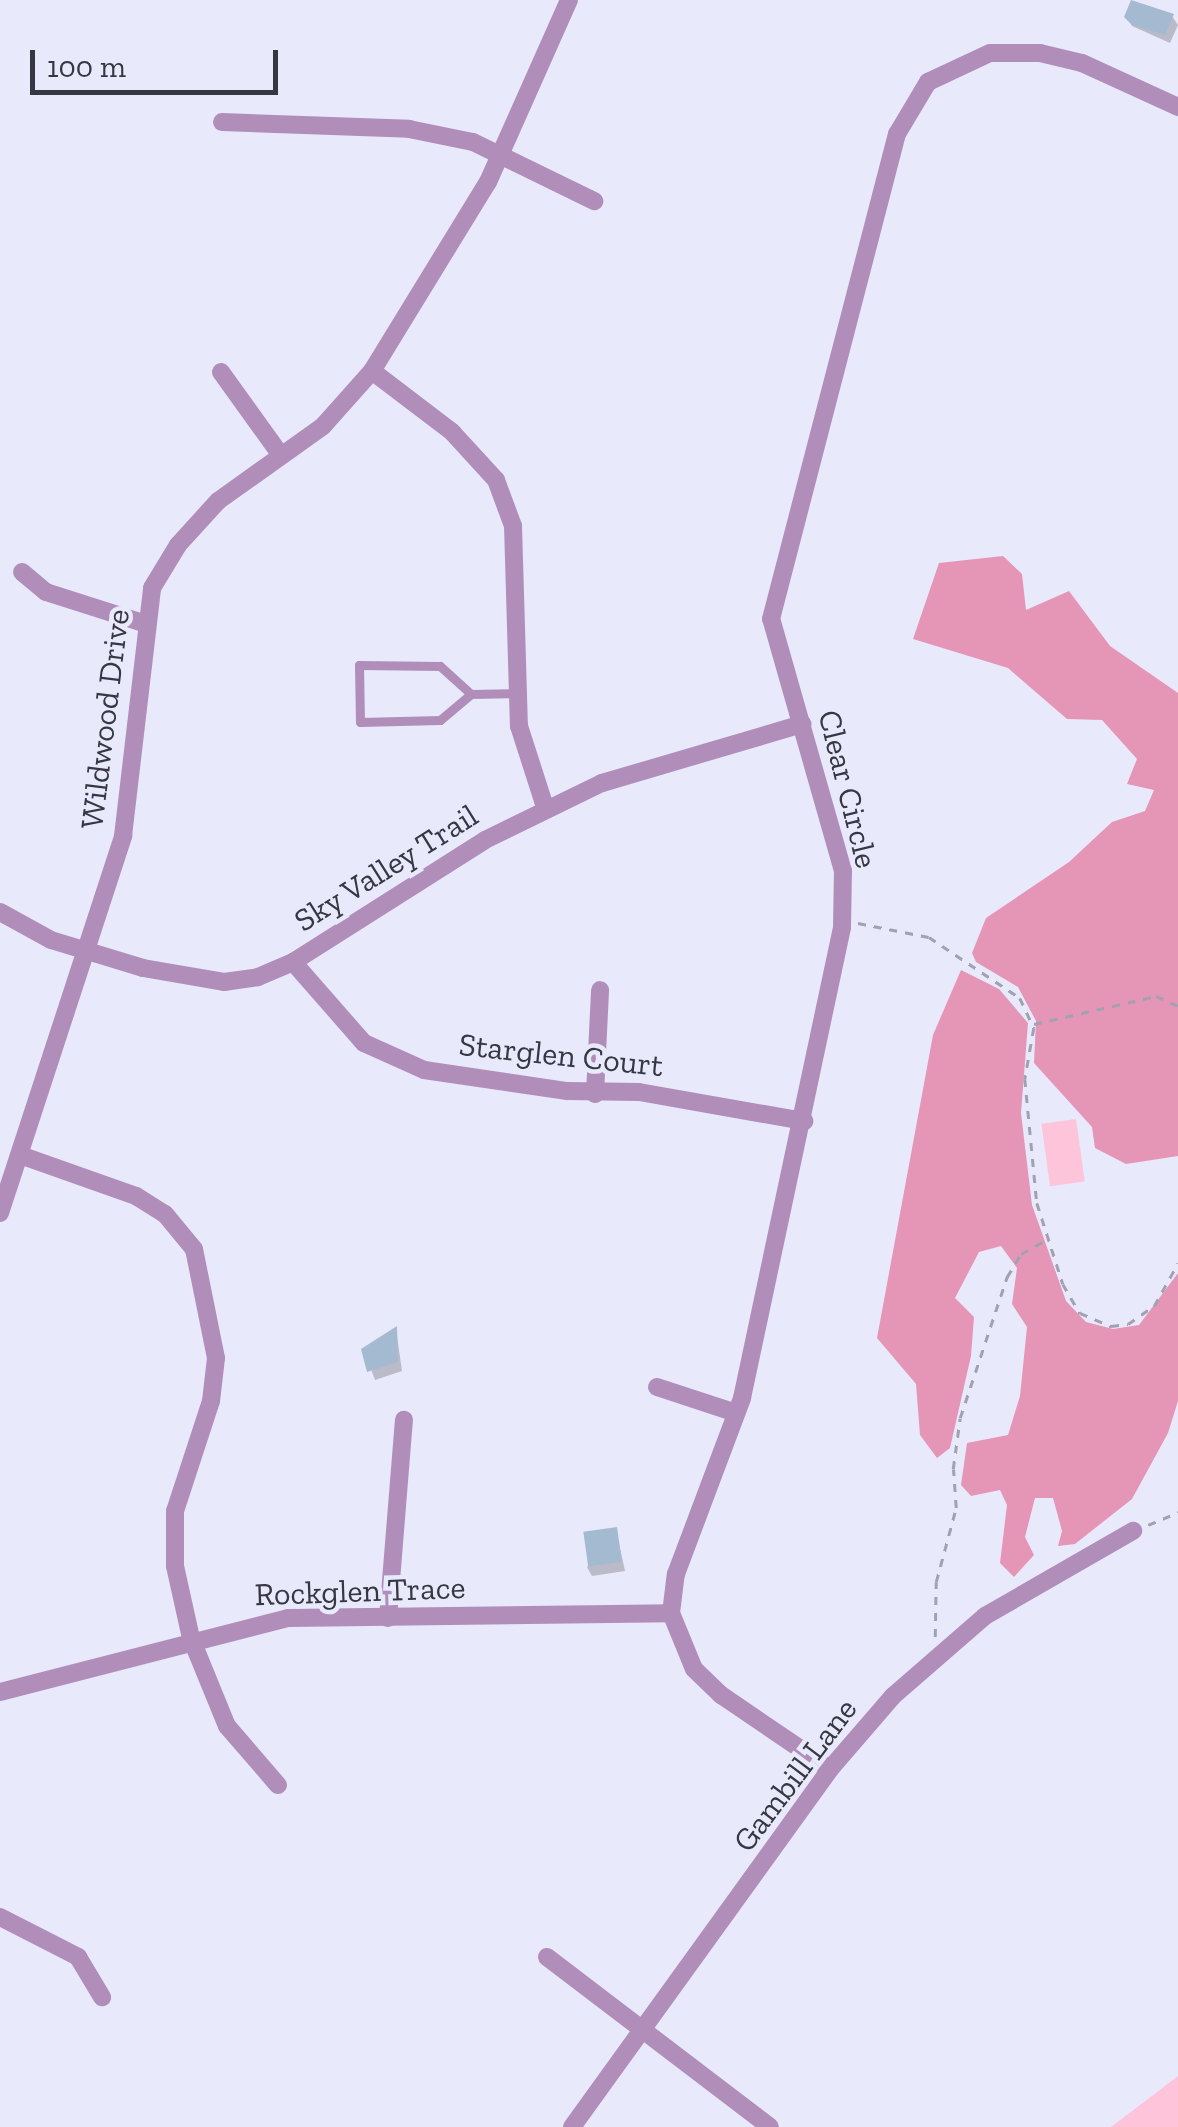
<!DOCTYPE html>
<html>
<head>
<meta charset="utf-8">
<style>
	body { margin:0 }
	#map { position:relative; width:1178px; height:2127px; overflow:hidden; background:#e9e9fc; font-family:"Zilla Slab",serif }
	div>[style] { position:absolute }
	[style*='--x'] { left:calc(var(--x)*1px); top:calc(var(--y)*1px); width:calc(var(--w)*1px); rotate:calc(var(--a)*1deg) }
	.green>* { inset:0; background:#fdc4da; transform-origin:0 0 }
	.forest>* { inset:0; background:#e595b6 }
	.shadow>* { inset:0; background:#0003 }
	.building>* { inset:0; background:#a4bad1; transform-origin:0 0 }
	.path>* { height:2.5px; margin-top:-1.25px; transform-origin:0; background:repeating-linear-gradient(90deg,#a1a1b1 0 8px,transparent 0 16px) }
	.lane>* { height:9px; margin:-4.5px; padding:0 4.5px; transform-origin:4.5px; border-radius:4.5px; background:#b18eba }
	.street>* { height:18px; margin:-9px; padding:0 9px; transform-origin:9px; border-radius:9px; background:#b18eba }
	span { translate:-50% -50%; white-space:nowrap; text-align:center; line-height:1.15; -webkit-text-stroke:9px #e9e9fc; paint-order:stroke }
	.street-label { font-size:32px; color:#373743 }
	.scale { position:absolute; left:30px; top:50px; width:248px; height:45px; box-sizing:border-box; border:5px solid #373743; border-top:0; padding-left:12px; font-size:30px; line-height:35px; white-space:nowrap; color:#373743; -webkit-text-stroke:8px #e9e9fc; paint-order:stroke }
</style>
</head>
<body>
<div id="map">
	<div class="green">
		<div style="left:1076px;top:1119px;width:63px;height:35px;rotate:82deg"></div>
		<div style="clip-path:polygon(1178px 2076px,1178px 2127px,1111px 2127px)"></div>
	</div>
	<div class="forest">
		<div style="clip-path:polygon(1003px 556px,1022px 574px,1026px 610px,1069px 591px,1110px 646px,1178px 693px,1178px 1156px,1126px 1164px,1095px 1148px,1092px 1127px,1034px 1063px,1036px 1021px,1018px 987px,976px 962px,972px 953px,986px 918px,1069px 862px,1112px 822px,1145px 811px,1154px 790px,1127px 784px,1137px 759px,1102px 720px,1067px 719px,1008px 668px,913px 639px,939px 563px)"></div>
		<div style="clip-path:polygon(961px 970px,999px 989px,1028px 1023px,1021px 1113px,1032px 1205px,1066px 1301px,1086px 1322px,1113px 1329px,1139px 1325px,1178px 1273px,1178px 1401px,1168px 1433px,1132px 1499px,1075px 1544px,1058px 1546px,1062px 1531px,1053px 1498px,1035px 1498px,1025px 1537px,1034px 1555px,1014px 1577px,1000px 1563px,1007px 1505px,1000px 1490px,971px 1496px,961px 1485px,967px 1443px,1008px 1435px,1020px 1396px,1027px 1327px,1012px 1304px,1017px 1268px,1001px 1246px,979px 1252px,955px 1298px,974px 1317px,971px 1356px,950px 1448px,937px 1458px,920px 1435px,916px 1384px,877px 1338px,933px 1035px)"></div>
	</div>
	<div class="shadow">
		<div style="clip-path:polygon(1127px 16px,1172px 16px,1178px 25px,1170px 43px,1132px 26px)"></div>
		<div style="clip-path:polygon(396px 1329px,402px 1371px,375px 1380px,364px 1350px)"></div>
		<div style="clip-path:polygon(616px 1530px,625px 1571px,592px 1576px,587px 1567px)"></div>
	</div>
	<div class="building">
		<div style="clip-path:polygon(1131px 0,1174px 14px,1165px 35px,1132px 25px,1124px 17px)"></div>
		<div style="clip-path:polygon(397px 1326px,398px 1362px,367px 1372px,361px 1349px)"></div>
		<div style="left:617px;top:1527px;width:35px;height:34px;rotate:82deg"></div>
	</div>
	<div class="path">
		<div style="--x:858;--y:923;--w:72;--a:11.2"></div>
		<div style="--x:929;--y:937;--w:110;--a:33.8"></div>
		<div style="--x:1020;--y:998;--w:33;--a:65"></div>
		<div style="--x:1034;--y:1028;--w:52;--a:100"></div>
		<div style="--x:1025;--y:1079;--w:125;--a:84.5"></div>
		<div style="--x:1037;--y:1203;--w:85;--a:72.2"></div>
		<div style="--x:1063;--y:1284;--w:34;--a:60"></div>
		<div style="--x:1080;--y:1313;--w:34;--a:23"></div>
		<div style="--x:1111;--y:1326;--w:17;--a:-7"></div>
		<div style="--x:1128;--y:1324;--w:32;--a:-35"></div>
		<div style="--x:1154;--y:1306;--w:49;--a:-60.8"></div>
		<div style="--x:1034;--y:1024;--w:125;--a:-12.9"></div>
		<div style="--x:1156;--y:996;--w:24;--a:24"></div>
		<div style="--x:1148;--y:1525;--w:33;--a:-23"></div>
		<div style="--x:935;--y:1637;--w:55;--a:-89"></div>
		<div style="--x:936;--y:1582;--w:77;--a:-74.9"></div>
		<div style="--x:956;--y:1508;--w:39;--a:-94"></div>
		<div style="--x:953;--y:1469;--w:51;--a:-82.2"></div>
		<div style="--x:960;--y:1418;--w:149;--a:-71.6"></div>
		<div style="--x:1007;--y:1277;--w:27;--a:-59"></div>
		<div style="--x:1021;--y:1254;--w:28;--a:-30"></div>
	</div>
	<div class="lane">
		<div style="--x:471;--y:694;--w:42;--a:-137.9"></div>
		<div style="--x:440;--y:666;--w:81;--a:-179.3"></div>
		<div style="--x:359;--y:665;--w:57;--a:89"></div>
		<div style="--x:360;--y:722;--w:80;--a:-1.4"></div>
		<div style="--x:440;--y:720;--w:40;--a:-40"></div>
		<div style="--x:471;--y:694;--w:46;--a:-1.2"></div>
	</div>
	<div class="street">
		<div style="--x:222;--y:122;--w:187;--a:2.1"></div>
		<div style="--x:409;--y:129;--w:65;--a:11.5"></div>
		<div style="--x:473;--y:142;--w:135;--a:26"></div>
		<div style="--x:372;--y:371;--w:101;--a:37.3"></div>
		<div style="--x:452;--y:432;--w:65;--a:47.5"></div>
		<div style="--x:496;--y:480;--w:49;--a:69.7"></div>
		<div style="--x:513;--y:526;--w:200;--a:88.3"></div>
		<div style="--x:519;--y:726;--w:88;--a:72.2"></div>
		<div style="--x:221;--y:372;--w:101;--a:54.3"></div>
		<div style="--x:22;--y:572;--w:31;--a:40"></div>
		<div style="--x:46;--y:592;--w:102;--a:17.7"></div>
		<div style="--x:0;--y:912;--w:58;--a:28.8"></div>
		<div style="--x:51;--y:940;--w:96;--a:16.9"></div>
		<div style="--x:143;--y:968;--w:82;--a:9.8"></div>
		<div style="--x:224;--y:982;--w:34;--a:-8"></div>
		<div style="--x:258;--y:977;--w:38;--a:-23"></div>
		<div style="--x:293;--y:962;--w:227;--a:-32.4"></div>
		<div style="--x:485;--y:840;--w:130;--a:-26"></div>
		<div style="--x:602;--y:783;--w:209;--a:-16.4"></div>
		<div style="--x:293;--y:962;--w:108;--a:48.8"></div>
		<div style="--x:364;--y:1043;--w:66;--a:24.2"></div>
		<div style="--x:424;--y:1070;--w:145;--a:8.4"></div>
		<div style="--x:567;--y:1091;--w:72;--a:0.8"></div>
		<div style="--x:639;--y:1092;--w:168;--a:10"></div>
		<div style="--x:595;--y:1094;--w:104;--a:-87.2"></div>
		<div style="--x:20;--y:1155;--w:123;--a:19.5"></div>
		<div style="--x:136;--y:1196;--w:34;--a:32"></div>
		<div style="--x:165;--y:1214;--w:45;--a:50.4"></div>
		<div style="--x:194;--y:1249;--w:111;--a:78.6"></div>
		<div style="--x:216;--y:1358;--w:43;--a:96.6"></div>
		<div style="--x:211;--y:1401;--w:116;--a:108.1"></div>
		<div style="--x:175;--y:1511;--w:55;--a:90"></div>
		<div style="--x:175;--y:1566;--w:74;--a:77.5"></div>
		<div style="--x:191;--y:1638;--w:95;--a:67.8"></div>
		<div style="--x:227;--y:1726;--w:78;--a:49.2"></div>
		<div style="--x:0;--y:1213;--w:397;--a:-71.9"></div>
		<div style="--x:123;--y:836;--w:250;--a:-83.3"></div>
		<div style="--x:152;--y:588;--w:50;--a:-58.8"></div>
		<div style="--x:178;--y:545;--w:59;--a:-47.7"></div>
		<div style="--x:218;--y:501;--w:129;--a:-35.5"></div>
		<div style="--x:323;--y:426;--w:74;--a:-48.3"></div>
		<div style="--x:372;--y:371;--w:222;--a:-58.5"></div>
		<div style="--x:488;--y:182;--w:199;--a:-66"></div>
		<div style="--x:657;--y:1387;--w:83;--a:18.2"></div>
		<div style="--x:388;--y:1618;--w:199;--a:-85.4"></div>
		<div style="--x:0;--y:1692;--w:297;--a:-14.4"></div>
		<div style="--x:288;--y:1618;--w:383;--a:-0.7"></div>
		<div style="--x:830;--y:1769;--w:132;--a:-145.8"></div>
		<div style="--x:721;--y:1695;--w:37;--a:-136"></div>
		<div style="--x:694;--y:1669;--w:61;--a:-112.3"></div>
		<div style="--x:671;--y:1613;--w:39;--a:-83"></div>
		<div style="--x:676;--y:1574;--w:188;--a:-69.4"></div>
		<div style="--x:742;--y:1398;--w:481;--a:-78"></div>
		<div style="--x:842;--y:927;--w:56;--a:-89"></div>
		<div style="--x:843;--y:871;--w:262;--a:-105.9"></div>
		<div style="--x:771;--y:619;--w:501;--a:-75.44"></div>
		<div style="--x:897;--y:134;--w:61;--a:-59.2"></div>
		<div style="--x:928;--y:82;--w:68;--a:-25.1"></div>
		<div style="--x:990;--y:53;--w:50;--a:0"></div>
		<div style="--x:1040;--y:53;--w:43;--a:13.4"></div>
		<div style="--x:1082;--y:63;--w:106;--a:24.6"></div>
		<div style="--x:0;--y:1917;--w:88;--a:27.1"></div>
		<div style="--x:78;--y:1957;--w:47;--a:59"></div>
		<div style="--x:547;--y:1957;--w:280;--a:37.3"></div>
		<div style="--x:572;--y:2127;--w:441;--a:-54.2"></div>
		<div style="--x:830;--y:1769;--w:96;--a:-49.2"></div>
		<div style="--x:893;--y:1696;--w:122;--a:-41"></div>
		<div style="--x:985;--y:1616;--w:171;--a:-29.9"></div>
	</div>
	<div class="street-label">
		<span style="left:105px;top:719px;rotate:-83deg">Wildwood Drive</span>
		<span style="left:848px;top:789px;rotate:76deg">Clear Circle</span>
		<span style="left:386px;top:868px;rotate:-32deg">Sky Valley Trail</span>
		<span style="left:561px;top:1055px;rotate:6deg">Starglen Court</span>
		<span style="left:360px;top:1591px;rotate:-2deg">Rockglen Trace</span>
		<span style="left:795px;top:1775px;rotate:-53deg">Gambill Lane</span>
	</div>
	<div class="scale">100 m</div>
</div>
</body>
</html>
